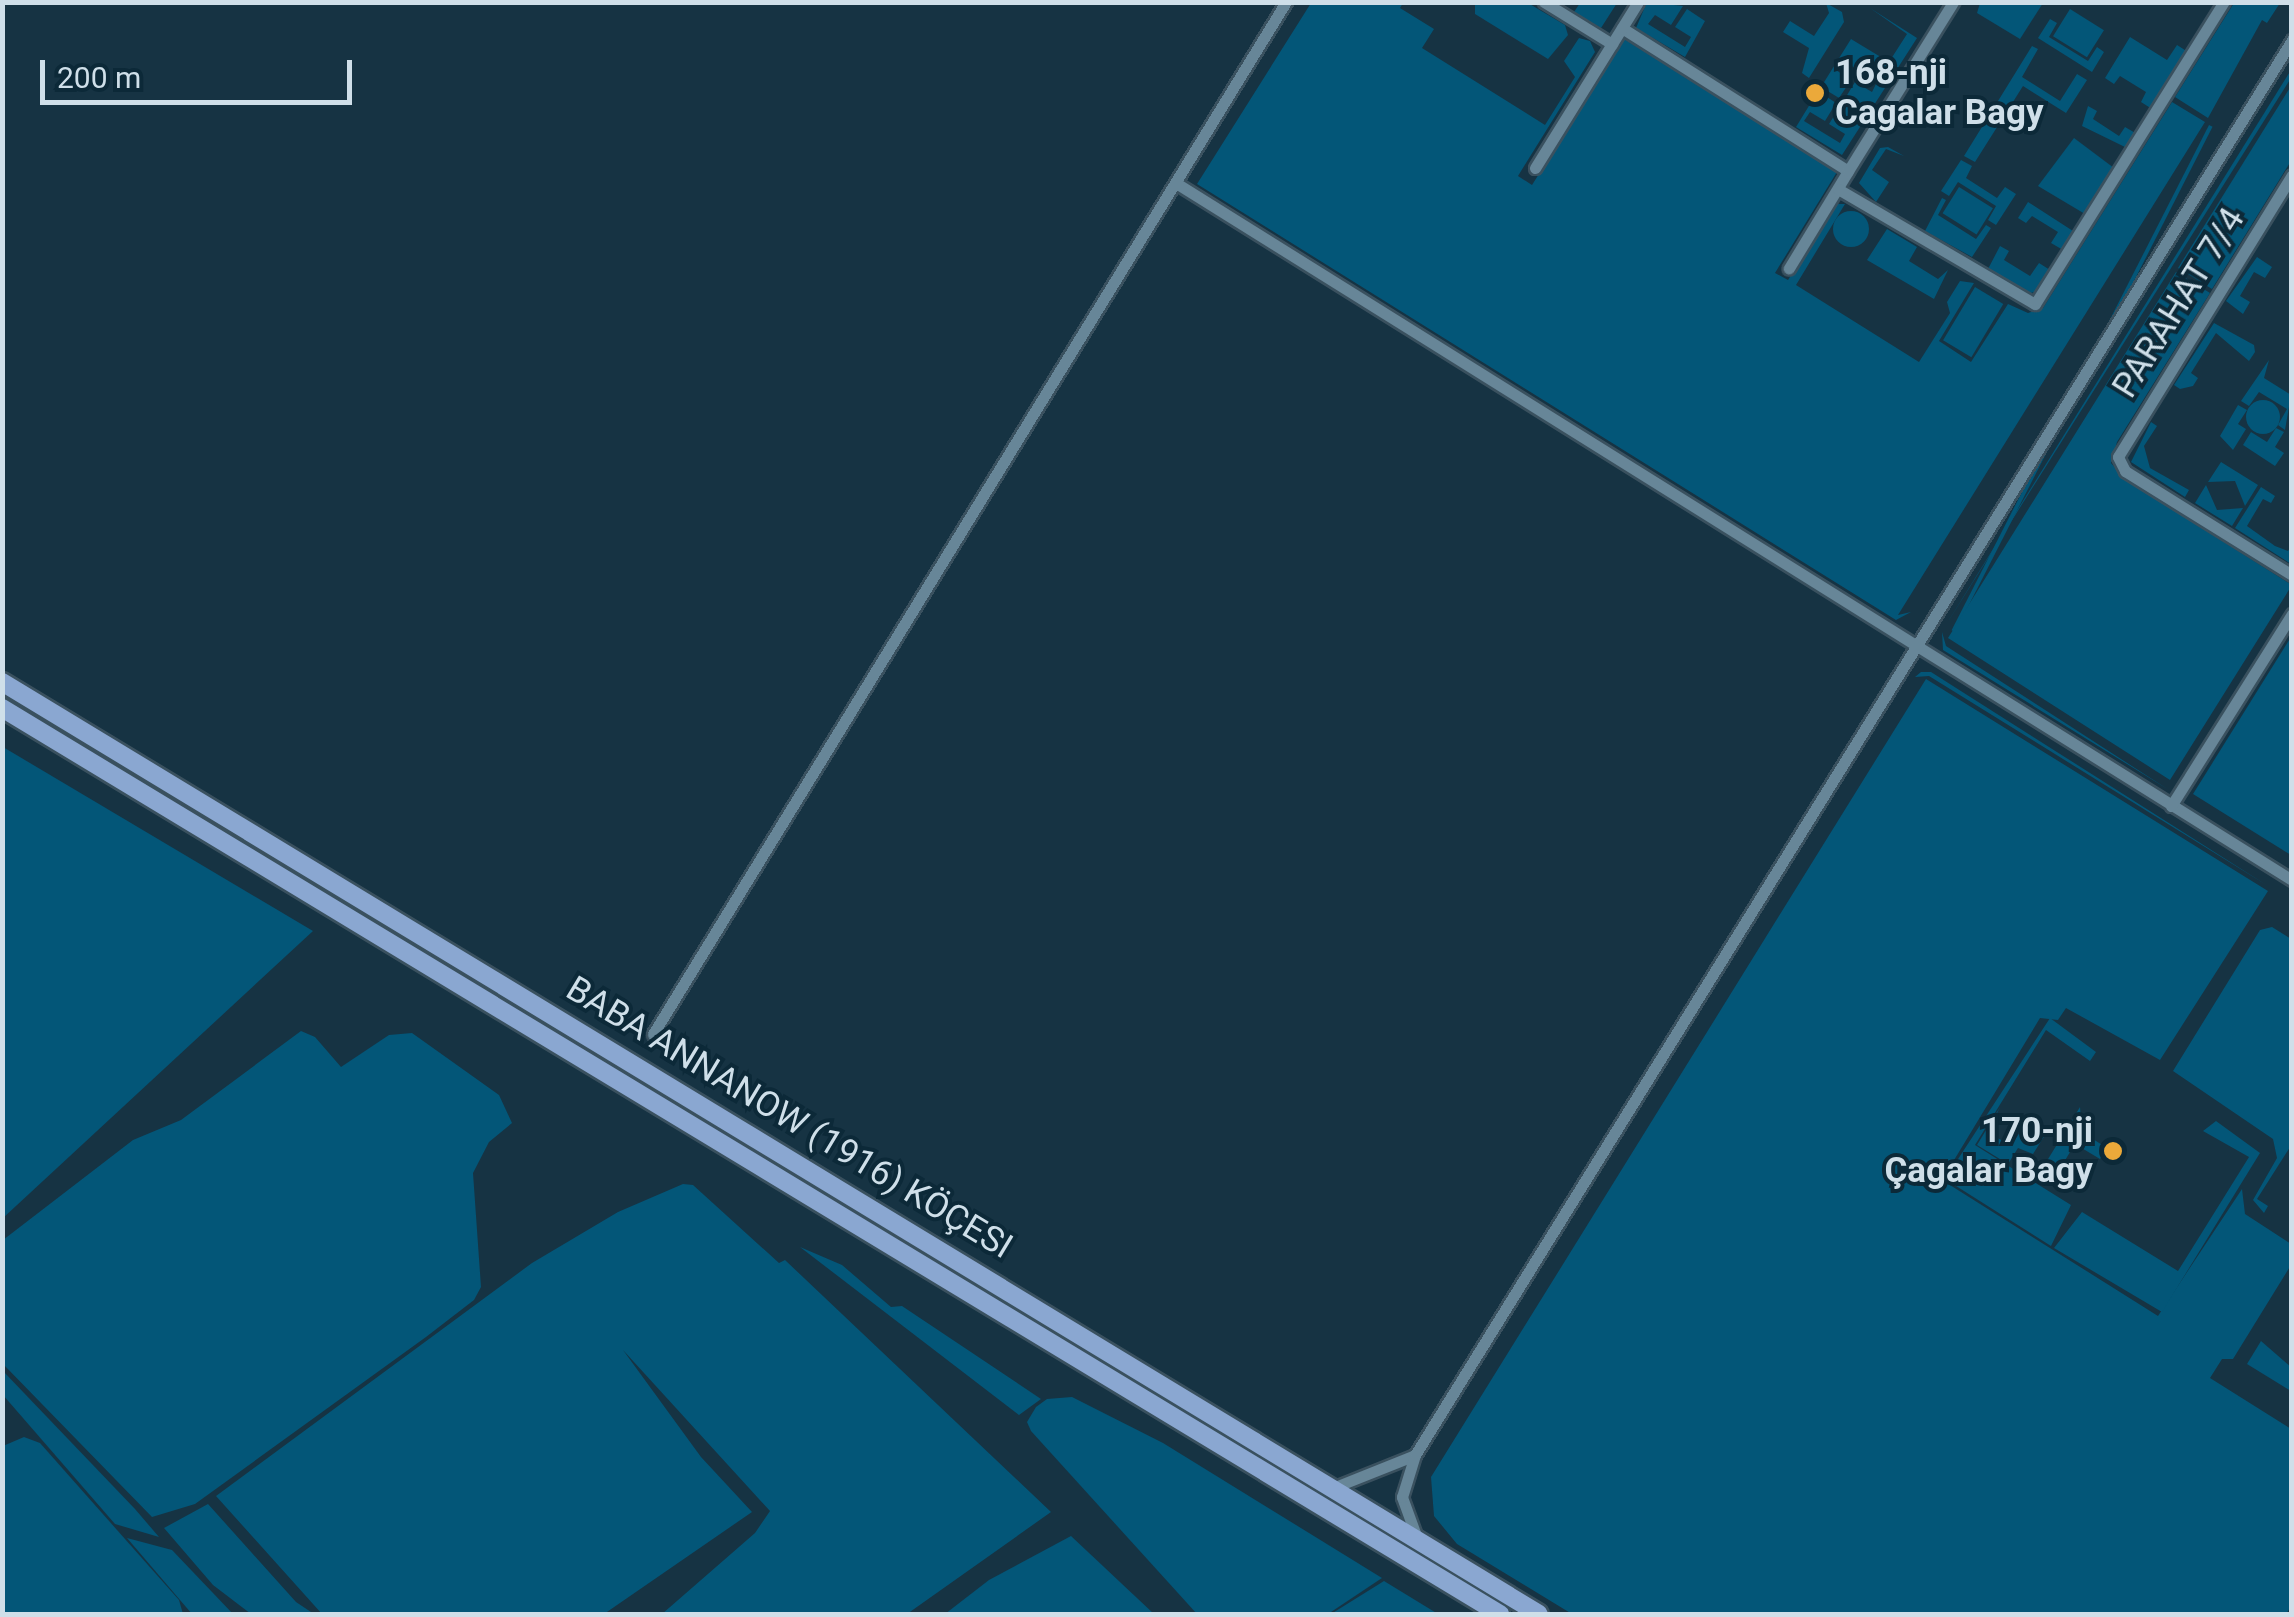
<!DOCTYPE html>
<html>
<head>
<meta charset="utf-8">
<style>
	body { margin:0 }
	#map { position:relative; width:2294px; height:1617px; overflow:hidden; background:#163343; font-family:Roboto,sans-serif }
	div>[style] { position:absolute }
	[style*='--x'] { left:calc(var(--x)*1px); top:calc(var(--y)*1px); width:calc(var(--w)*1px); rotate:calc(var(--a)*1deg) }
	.green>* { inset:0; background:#035678; transform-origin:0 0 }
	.round { border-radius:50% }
	.roads { filter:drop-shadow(2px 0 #3a515f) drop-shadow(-2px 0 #3a515f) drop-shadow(0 2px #3a515f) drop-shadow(0 -2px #3a515f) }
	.street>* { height:11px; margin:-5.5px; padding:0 5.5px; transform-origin:5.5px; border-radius:5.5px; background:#678698 }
	.primary>* { height:18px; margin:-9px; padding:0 9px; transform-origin:9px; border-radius:9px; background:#8aa7d1 }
	.dots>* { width:28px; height:28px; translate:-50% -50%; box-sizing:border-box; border:5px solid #0c2938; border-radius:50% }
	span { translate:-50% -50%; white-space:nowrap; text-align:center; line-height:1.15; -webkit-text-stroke:8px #0c2938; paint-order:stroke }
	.poi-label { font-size:35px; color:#cfdfe9; font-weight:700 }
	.left { translate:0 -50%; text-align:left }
	.right { translate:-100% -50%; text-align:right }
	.street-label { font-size:35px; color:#cfdfe9 }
	.frame { position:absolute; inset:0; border:5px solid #cfdfe9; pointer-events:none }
	.scale { position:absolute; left:40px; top:60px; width:312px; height:45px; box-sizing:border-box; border:5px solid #cfdfe9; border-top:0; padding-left:12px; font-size:30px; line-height:35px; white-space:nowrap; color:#cfdfe9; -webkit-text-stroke:8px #0c2938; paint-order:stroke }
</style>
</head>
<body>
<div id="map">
	<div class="green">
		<div style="clip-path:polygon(1475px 2px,1528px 3px,1565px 25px,1568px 35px,1548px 59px,1475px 14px)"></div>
		<div style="clip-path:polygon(1647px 2px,1683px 6px,1671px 25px,1655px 15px,1648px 24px,1685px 47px,1691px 37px,1675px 27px,1687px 9px,1705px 21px,1685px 57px,1636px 28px)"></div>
		<div style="clip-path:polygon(1311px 3px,1403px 3px,1400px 8px,1434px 29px,1422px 48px,1545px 125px,1575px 77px,1564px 61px,1579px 38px,1590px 41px,1595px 52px,1518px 176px,1532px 185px,1624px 39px,1837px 172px,1775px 273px,1788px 280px,1836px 204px,1845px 204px,1796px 285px,1919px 362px,1950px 313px,1947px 302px,1960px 281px,1974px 283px,1939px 341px,1971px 362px,2008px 304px,2028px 313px,2043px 308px,2172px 102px,2205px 122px,1898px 615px,1911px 612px,1896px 620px,1197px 184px)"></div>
		<div style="clip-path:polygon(1580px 3px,1580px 2px,1617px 3px,1601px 28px,1574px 12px)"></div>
		<div style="clip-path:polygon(1826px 3px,1842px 12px,1844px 22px,1809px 78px,1802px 73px,1809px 48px,1783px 32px,1790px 21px,1814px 36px,1829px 13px)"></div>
		<div style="clip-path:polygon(1980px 3px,2043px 3px,2020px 39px,1977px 13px)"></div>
		<div style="clip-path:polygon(2234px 3px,2280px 3px,2267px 23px,2262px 20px,2208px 118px,2175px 97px)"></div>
		<div style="clip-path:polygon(1870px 8px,1917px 38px,1842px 155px,1796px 127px,1818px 91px,1836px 103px,1825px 121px,1810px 112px,1804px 121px,1840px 143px,1845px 134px,1829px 124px,1841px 105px,1855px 82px,1872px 92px,1877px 82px,1842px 60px,1836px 70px,1851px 80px,1839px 98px,1821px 87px,1851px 39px,1889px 62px,1907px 34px)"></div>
		<div style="left:2070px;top:9px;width:40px;height:32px;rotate:32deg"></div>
		<div style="clip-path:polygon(2050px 19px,2057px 23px,2049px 37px,2088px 61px,2097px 47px,2104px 52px,2092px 72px,2038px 38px)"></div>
		<div style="clip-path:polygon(2130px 37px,2167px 60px,2177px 45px,2188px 52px,2152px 109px,2141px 102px,2146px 92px,2120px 76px,2114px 84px,2105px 78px)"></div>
		<div style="clip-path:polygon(2032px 46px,2038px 49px,2022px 77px,2060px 101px,2077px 74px,2087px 80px,2066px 113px,2023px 86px,1975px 162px,1964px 156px)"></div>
		<div style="clip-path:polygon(2291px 70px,2291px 78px,1944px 628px)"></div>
		<div style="clip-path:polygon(2291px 86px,2291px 161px,2212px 289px,2178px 268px)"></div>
		<div style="clip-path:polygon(2088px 106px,2097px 111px,2093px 119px,2119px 136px,2125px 127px,2137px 134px,2127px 148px,2082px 126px)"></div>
		<div style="left:2209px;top:125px;width:4px;height:567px;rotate:27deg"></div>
		<div style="clip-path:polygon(2074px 138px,2114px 168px,2085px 214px,2038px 186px)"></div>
		<div style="clip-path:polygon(1888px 147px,1904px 156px,1886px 149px,1872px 170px,1889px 182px,1876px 202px,1859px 183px,1880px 148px)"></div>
		<div style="clip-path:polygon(1961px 160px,1972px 166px,1966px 178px,1997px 198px,2005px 187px,2016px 194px,1996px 225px,1988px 220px,1996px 206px,1958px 182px,1949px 196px,1941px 191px)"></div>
		<div style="left:1959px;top:187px;width:40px;height:31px;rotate:32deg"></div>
		<div style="clip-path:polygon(1942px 198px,1946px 200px,1938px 215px,1976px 239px,1986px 225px,1991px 228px,1972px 257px,1925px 231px)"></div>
		<div style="clip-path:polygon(2028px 202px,2073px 231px,2063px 250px,2051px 243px,2058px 232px,2032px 216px,2026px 223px,2018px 218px)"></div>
		<div class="round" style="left:1833px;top:211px;width:36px;height:36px"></div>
		<div style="clip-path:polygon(1887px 229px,1917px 247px,1909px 261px,1938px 279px,1948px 270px,1934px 299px,1867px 260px)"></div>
		<div style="clip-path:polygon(2000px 246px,2009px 251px,2004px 260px,2030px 276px,2039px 263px,2050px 270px,2037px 291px,2028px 294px,1988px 269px)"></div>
		<div style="clip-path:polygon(2257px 257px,2272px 267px,2265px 278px,2254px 272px,2240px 296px,2250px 302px,2243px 314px,2226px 301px)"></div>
		<div style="clip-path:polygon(2176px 272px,2210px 293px,2117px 442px,2111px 463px,2127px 481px,2292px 585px,2170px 780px,1948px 638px)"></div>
		<div style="left:1975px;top:287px;width:33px;height:62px;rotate:31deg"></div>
		<div style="clip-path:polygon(2214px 323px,2254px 345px,2255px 352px,2249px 361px,2216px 333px,2191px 373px,2198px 378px,2193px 386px,2180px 389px,2174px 385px)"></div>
		<div style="clip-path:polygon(2269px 360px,2264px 378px,2291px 395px,2285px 430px,2278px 425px,2287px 409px,2259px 392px,2249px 406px,2241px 401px)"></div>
		<div class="round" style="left:2246px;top:400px;width:34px;height:34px"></div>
		<div style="clip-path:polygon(2238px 405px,2247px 410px,2238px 424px,2246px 429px,2233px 450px,2220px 436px)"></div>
		<div style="clip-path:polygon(2151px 422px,2157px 426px,2144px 446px,2150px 468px,2189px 490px,2185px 497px,2131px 462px)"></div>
		<div style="clip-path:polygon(2276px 428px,2284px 432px,2275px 447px,2284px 453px,2275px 466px,2243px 445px,2251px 432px,2267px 442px)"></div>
		<div style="clip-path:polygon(2221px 462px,2258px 485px,2245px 506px,2235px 481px,2208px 482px)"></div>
		<div style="clip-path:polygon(2206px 485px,2217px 510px,2243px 508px,2232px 526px,2195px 503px)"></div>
		<div style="clip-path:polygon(2261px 487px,2275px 496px,2271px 503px,2263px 499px,2247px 526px,2275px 546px,2288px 551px,2291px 546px,2291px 564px,2235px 528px)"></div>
		<div style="clip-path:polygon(1942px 632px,1946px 646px,2169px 790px,1943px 650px)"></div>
		<div style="clip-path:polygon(2291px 637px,2291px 855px,2193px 794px)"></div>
		<div style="clip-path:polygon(1921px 672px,1931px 672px,2268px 886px,1929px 676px,1915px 677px)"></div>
		<div style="clip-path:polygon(1926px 679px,2268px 891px,2160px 1060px,2066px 1008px,2058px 1020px,2040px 1018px,1942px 1180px,2158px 1316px,2242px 1189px,2245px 1214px,2291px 1244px,2291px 1265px,2233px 1359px,2222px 1359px,2210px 1378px,2291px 1429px,2292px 1605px,2286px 1614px,1572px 1614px,1457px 1544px,1434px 1516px,1431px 1477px)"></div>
		<div style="clip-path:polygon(3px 747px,313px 931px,3px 1218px)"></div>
		<div style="clip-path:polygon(2272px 927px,2291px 939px,2292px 1144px,2257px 1199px,2268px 1206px,2264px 1213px,2253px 1200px,2277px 1158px,2273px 1139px,2173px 1071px,2260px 930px)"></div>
		<div style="clip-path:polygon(2050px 1018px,2096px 1052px,2090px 1061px,2046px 1030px,1975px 1145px,2071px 1205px,2051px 1246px,1945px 1179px)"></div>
		<div style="clip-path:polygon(301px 1031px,315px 1037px,341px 1067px,389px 1035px,412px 1033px,499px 1095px,512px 1123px,489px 1142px,473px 1173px,481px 1287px,474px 1300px,426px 1337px,195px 1504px,152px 1517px,3px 1364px,3px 1240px,133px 1140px,181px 1120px)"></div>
		<div style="clip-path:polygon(2000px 1107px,1988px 1132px,2011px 1146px,2026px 1123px,2045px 1135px,2033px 1154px,2018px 1148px,2008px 1164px,1977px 1145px)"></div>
		<div style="clip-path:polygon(2080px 1107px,2082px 1132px,2107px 1148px,2100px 1159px,2075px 1144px,2056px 1175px,2045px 1164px)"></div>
		<div style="clip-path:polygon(2216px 1121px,2260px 1153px,2162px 1312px,2054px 1248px,2082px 1212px,2178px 1271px,2249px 1157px,2203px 1131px)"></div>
		<div style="clip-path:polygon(683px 1184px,693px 1185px,779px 1263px,785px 1260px,1051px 1512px,907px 1614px,662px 1614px,755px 1533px,770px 1511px,623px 1350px,701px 1457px,752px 1512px,604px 1614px,322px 1614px,216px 1496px,532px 1263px,618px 1212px)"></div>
		<div style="clip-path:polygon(800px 1247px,842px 1265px,891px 1307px,902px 1306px,1041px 1399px,1019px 1415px)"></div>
		<div style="clip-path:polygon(2261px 1341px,2291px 1367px,2291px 1391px,2247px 1364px)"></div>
		<div style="clip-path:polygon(3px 1371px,135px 1509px,159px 1537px,115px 1524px,3px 1395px)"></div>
		<div style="clip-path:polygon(1072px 1397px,1163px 1443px,1382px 1578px,1328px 1614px,1197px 1614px,1031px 1431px,1027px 1422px,1036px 1407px,1047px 1399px)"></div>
		<div style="clip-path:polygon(24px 1437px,40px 1443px,179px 1600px,183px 1614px,3px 1614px,3px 1446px)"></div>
		<div style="clip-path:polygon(208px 1504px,296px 1602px,314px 1614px,251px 1614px,213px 1585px,164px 1528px)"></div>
		<div style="clip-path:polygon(1071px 1536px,1154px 1614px,945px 1614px,989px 1580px)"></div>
		<div style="clip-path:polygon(127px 1538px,172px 1550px,233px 1614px,192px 1614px)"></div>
		<div style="clip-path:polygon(1384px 1581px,1438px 1614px,1331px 1614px)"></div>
	</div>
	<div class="roads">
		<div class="street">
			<div style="--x:1544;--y:2;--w:80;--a:31.7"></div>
			<div style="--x:1622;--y:28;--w:267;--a:32.3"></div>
			<div style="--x:1848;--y:171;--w:114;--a:121.3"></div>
			<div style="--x:1535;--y:168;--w:195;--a:-58.2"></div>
			<div style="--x:1848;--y:171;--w:199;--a:-58.1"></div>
			<div style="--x:2292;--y:175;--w:331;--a:121.7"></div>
			<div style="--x:2118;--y:457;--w:16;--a:63"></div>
			<div style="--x:2125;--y:471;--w:197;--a:31.9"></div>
			<div style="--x:1176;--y:183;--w:1316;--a:31.99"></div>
			<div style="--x:1838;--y:189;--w:228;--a:30.3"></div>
			<div style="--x:2035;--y:304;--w:356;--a:-58"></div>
			<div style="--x:2171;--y:806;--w:227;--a:-57.8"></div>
			<div style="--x:653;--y:1034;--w:1211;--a:-58.48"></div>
			<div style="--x:1335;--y:1487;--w:86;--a:-21.8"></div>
			<div style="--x:1418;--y:1541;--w:47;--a:-110"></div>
			<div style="--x:1402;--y:1497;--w:44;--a:-72.8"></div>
			<div style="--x:1415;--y:1455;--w:1665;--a:-58.21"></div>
		</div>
		<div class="primary">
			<div style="--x:2;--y:682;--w:1797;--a:31.23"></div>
			<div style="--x:2;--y:708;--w:1751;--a:31.17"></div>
		</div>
	</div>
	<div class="dots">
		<div style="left:1815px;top:93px;background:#eba93a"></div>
		<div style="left:2113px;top:1151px;background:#eba93a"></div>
	</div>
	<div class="poi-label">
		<span class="left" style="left:1835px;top:93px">168-nji<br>Cagalar Bagy</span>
		<span class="right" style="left:2093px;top:1151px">170-nji<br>Çagalar Bagy</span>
	</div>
	<div class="street-label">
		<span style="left:2179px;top:303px;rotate:-58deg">PARAHAT 7/4</span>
		<span style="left:789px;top:1118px;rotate:31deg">BABA ANNANOW (1916) KÖÇESI</span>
	</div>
	<div class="frame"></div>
	<div class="scale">200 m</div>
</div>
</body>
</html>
